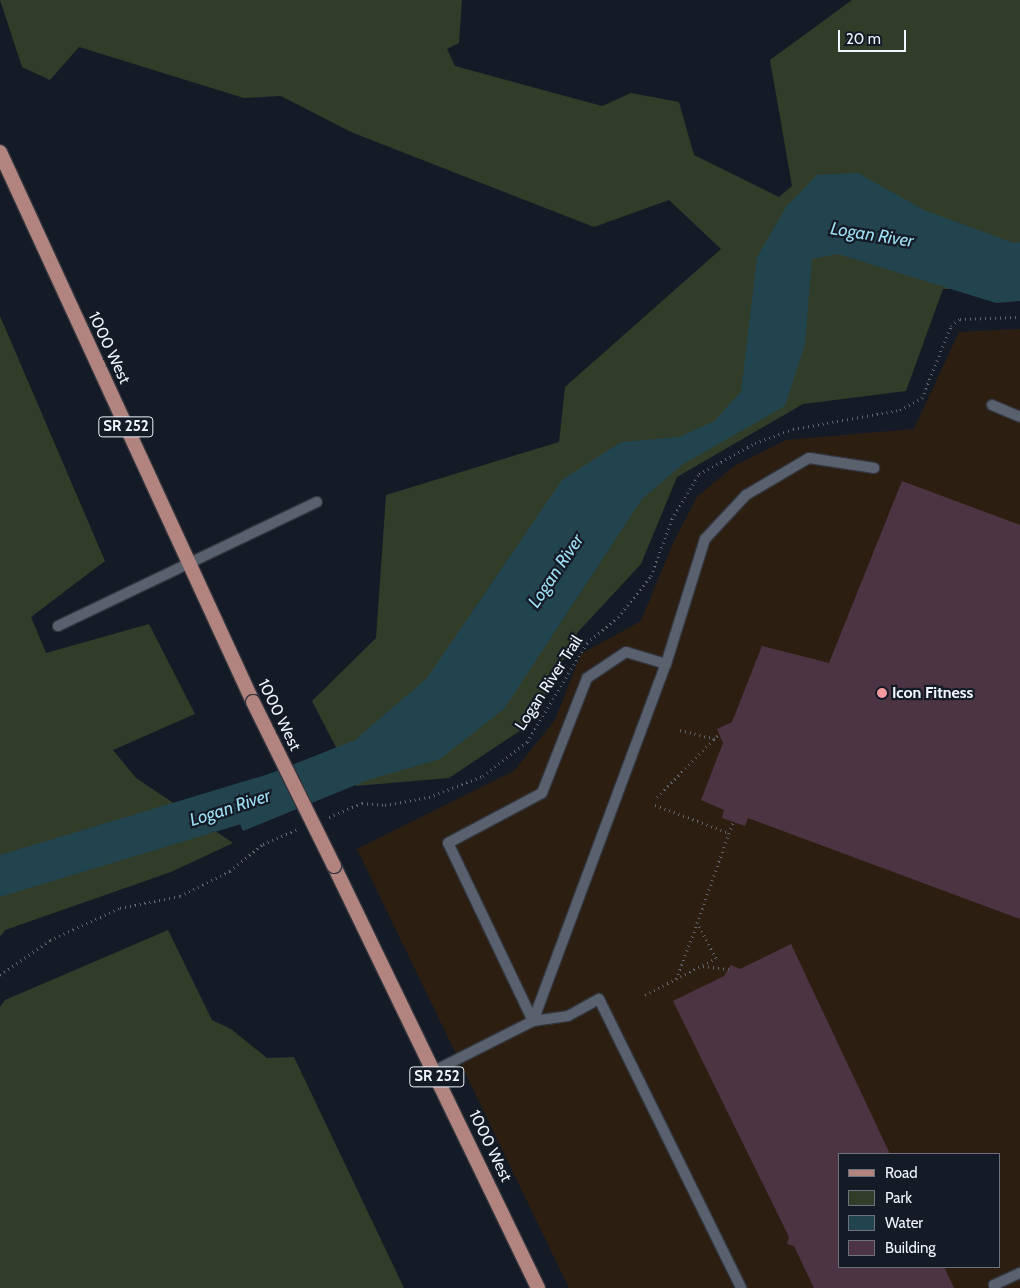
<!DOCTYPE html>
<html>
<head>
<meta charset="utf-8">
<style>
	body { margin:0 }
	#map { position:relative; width:1020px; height:1288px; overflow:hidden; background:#151b26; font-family:Cabin,sans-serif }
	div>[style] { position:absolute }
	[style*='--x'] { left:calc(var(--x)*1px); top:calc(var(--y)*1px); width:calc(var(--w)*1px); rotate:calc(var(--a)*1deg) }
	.commercial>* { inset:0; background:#2c1f12 }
	.green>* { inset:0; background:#313c29 }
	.water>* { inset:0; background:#22444e }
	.river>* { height:40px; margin:-20px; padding:0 20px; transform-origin:20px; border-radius:20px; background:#22444e }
	.building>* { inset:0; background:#4d3443 }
	.path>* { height:3px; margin-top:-1.5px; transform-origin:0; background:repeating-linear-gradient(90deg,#606670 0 1px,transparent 0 5px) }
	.roads { filter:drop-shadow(1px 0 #33363e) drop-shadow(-1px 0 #33363e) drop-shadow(0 1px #33363e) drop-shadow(0 -1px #33363e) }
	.service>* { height:10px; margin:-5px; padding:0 5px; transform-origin:5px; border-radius:5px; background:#59616e }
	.primary>* { height:14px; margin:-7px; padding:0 7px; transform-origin:7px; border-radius:7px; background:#b2847f }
	.bridges { filter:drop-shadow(1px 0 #33363e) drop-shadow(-1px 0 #33363e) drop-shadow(0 1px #33363e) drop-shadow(0 -1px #33363e) }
	.primary-bridge>* { height:14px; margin:-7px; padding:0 7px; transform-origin:7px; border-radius:7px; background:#b2847f }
	.dots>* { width:14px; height:14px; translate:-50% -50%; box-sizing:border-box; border:2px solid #151b26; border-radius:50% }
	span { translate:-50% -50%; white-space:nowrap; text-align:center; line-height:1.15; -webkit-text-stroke:4.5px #151b26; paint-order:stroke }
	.shield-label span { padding:1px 4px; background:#151b26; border:1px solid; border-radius:4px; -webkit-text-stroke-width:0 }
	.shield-label { font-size:15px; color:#f1f5fd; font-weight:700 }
	.street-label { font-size:16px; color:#f1f5fd }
	.poi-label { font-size:16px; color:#f1f5fd; font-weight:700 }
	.left { translate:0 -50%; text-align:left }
	.water-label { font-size:18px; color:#9cdef3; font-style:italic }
	.legend { position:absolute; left:838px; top:1153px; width:162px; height:115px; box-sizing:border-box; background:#151b26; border:1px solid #6d727c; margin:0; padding:6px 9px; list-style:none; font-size:15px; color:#f1f5fd }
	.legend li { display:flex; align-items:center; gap:10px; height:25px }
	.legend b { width:25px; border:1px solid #6d727c }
	.scale { position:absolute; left:838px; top:30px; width:68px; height:22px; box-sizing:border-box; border:2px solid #f1f5fd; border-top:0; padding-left:6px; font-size:15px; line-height:18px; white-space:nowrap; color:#f1f5fd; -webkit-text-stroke:4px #151b26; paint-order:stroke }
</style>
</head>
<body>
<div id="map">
	<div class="commercial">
		<div style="clip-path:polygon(evenodd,1020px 329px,1020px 1288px,569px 1288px,357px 849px,514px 771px,555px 720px,581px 654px,641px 621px,673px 543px,697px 497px,734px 466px,786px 440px,914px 429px,959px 332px,1020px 329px,839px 1154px,999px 1154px,999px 1267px,839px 1267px,839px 1154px)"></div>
	</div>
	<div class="green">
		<div style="clip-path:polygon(0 0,462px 0,459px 43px,447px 49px,455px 66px,602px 106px,631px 93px,679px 102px,694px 155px,779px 197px,792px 186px,770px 60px,852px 0,1020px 0,1020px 288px,943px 289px,906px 391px,803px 404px,677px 477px,641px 564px,578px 632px,530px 724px,449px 778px,356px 786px,312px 701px,376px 638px,386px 495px,559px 442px,565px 387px,721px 249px,669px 200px,594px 227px,351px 132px,281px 96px,244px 98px,79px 47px,50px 80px,22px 67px)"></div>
		<div style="clip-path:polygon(0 316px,105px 561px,31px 617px,46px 653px,149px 624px,195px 714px,113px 750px,136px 778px,233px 843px,171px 872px,5px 930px,0 937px)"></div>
		<div style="clip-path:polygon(168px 930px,212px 1020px,231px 1029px,267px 1058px,294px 1057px,404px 1288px,0 1288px,0 1007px,5px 1000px)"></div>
	</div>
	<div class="water">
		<div style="clip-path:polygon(858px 173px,924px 210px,1014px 243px,1020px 242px,1020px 301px,996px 303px,838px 254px,812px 259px,805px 344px,785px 406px,683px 464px,642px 499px,504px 709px,440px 759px,368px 780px,243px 831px,226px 791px,355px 740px,427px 678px,562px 480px,621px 442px,679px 437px,714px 421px,741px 392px,757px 257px,786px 207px,817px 175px)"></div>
	</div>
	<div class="river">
		<div style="--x:0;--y:876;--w:297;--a:-16.8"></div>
	</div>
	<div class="building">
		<div style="clip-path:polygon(902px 481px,1020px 525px,1020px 919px,748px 818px,745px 826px,722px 818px,724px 810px,701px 800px,723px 743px,717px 729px,732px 722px,762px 646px,829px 663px)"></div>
		<div style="clip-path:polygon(791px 944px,890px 1154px,839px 1154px,839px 1267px,944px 1267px,954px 1288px,814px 1288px,794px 1246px,787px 1244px,789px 1237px,673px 1001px,724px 976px,731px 965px,740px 969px)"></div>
	</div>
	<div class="path">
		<div style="--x:680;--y:730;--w:36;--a:14"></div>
		<div style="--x:657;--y:797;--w:88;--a:-45.5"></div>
		<div style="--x:655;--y:805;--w:79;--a:20.7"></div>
		<div style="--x:329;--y:817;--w:36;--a:-23"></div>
		<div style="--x:362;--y:803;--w:23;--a:5"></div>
		<div style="--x:385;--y:805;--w:45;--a:-10.3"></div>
		<div style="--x:429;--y:797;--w:58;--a:-21.3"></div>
		<div style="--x:483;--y:776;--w:56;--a:-37.7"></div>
		<div style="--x:527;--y:742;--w:116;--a:-58.8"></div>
		<div style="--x:587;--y:643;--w:40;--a:-40"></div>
		<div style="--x:618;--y:617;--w:53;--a:-51.2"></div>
		<div style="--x:651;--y:576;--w:61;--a:-69.8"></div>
		<div style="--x:672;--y:519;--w:52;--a:-59"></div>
		<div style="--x:699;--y:474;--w:64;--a:-29"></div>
		<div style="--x:755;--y:443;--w:40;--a:-20.2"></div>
		<div style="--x:793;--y:429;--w:109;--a:-10.1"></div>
		<div style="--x:900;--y:410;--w:25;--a:-29"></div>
		<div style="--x:922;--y:398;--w:78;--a:-68.1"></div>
		<div style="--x:951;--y:326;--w:11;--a:-38"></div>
		<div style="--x:960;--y:319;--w:60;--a:-1.9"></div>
		<div style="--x:703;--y:966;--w:26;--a:7"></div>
		<div style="--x:0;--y:975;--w:61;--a:-35"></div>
		<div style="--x:50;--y:940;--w:77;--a:-24.6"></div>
		<div style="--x:120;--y:908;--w:61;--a:-11.3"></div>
		<div style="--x:180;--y:896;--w:56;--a:-26.6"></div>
		<div style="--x:230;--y:871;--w:43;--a:-39.3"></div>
		<div style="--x:263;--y:844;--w:38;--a:-23"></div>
		<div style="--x:676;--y:979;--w:59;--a:-69.1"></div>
		<div style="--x:645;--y:995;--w:80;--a:-27.5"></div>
		<div style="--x:716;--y:958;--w:40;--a:-118"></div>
		<div style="--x:697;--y:923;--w:107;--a:-70.4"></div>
	</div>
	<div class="roads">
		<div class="service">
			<div style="--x:992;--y:405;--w:30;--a:23"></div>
			<div style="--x:58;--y:626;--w:287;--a:-25.6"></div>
			<div style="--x:533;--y:1021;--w:381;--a:-69.6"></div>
			<div style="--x:666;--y:664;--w:131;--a:-72.7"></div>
			<div style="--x:705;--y:539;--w:60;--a:-47"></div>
			<div style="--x:746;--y:495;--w:73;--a:-30.4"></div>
			<div style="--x:809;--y:458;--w:66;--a:8.7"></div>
			<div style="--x:533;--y:1021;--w:197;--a:-115.5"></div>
			<div style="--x:448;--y:843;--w:106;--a:-28"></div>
			<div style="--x:542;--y:793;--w:123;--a:-68.6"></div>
			<div style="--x:587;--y:678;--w:47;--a:-33.7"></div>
			<div style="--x:626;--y:652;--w:42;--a:16.7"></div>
			<div style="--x:434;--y:1071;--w:111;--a:-26.8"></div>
			<div style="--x:533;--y:1021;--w:35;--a:-8"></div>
			<div style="--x:568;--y:1016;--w:35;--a:-29"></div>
			<div style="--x:599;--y:999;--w:322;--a:63.8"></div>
			<div style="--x:996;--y:1288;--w:4;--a:-124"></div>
			<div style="--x:994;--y:1285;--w:29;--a:-25"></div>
		</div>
		<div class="primary">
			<div style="--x:0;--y:152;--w:605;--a:65.3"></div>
			<div style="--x:334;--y:866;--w:469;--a:64.2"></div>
		</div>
	</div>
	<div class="bridges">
		<div class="primary-bridge">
			<div style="--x:253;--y:702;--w:183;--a:63.7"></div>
		</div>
	</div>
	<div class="dots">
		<div style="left:882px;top:693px;background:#f49aa0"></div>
	</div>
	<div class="shield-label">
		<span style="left:126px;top:427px">SR 252</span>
		<span style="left:437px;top:1077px">SR 252</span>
	</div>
	<div class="street-label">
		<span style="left:109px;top:348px;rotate:65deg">1000 West</span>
		<span style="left:549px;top:683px;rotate:-57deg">Logan River Trail</span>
		<span style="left:279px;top:715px;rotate:64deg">1000 West</span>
		<span style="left:490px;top:1146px;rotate:64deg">1000 West</span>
	</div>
	<div class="poi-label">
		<span class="left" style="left:892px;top:693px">Icon Fitness</span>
	</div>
	<div class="water-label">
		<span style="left:872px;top:235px;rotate:9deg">Logan River</span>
		<span style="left:556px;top:571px;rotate:-56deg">Logan River</span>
		<span style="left:230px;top:808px;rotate:-18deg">Logan River</span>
	</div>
	<ul class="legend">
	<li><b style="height:6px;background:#b2847f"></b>Road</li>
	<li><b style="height:14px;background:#313c29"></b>Park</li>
	<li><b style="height:14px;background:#22444e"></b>Water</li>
	<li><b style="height:14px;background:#4d3443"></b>Building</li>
	</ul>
	<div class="scale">20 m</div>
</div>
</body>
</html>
